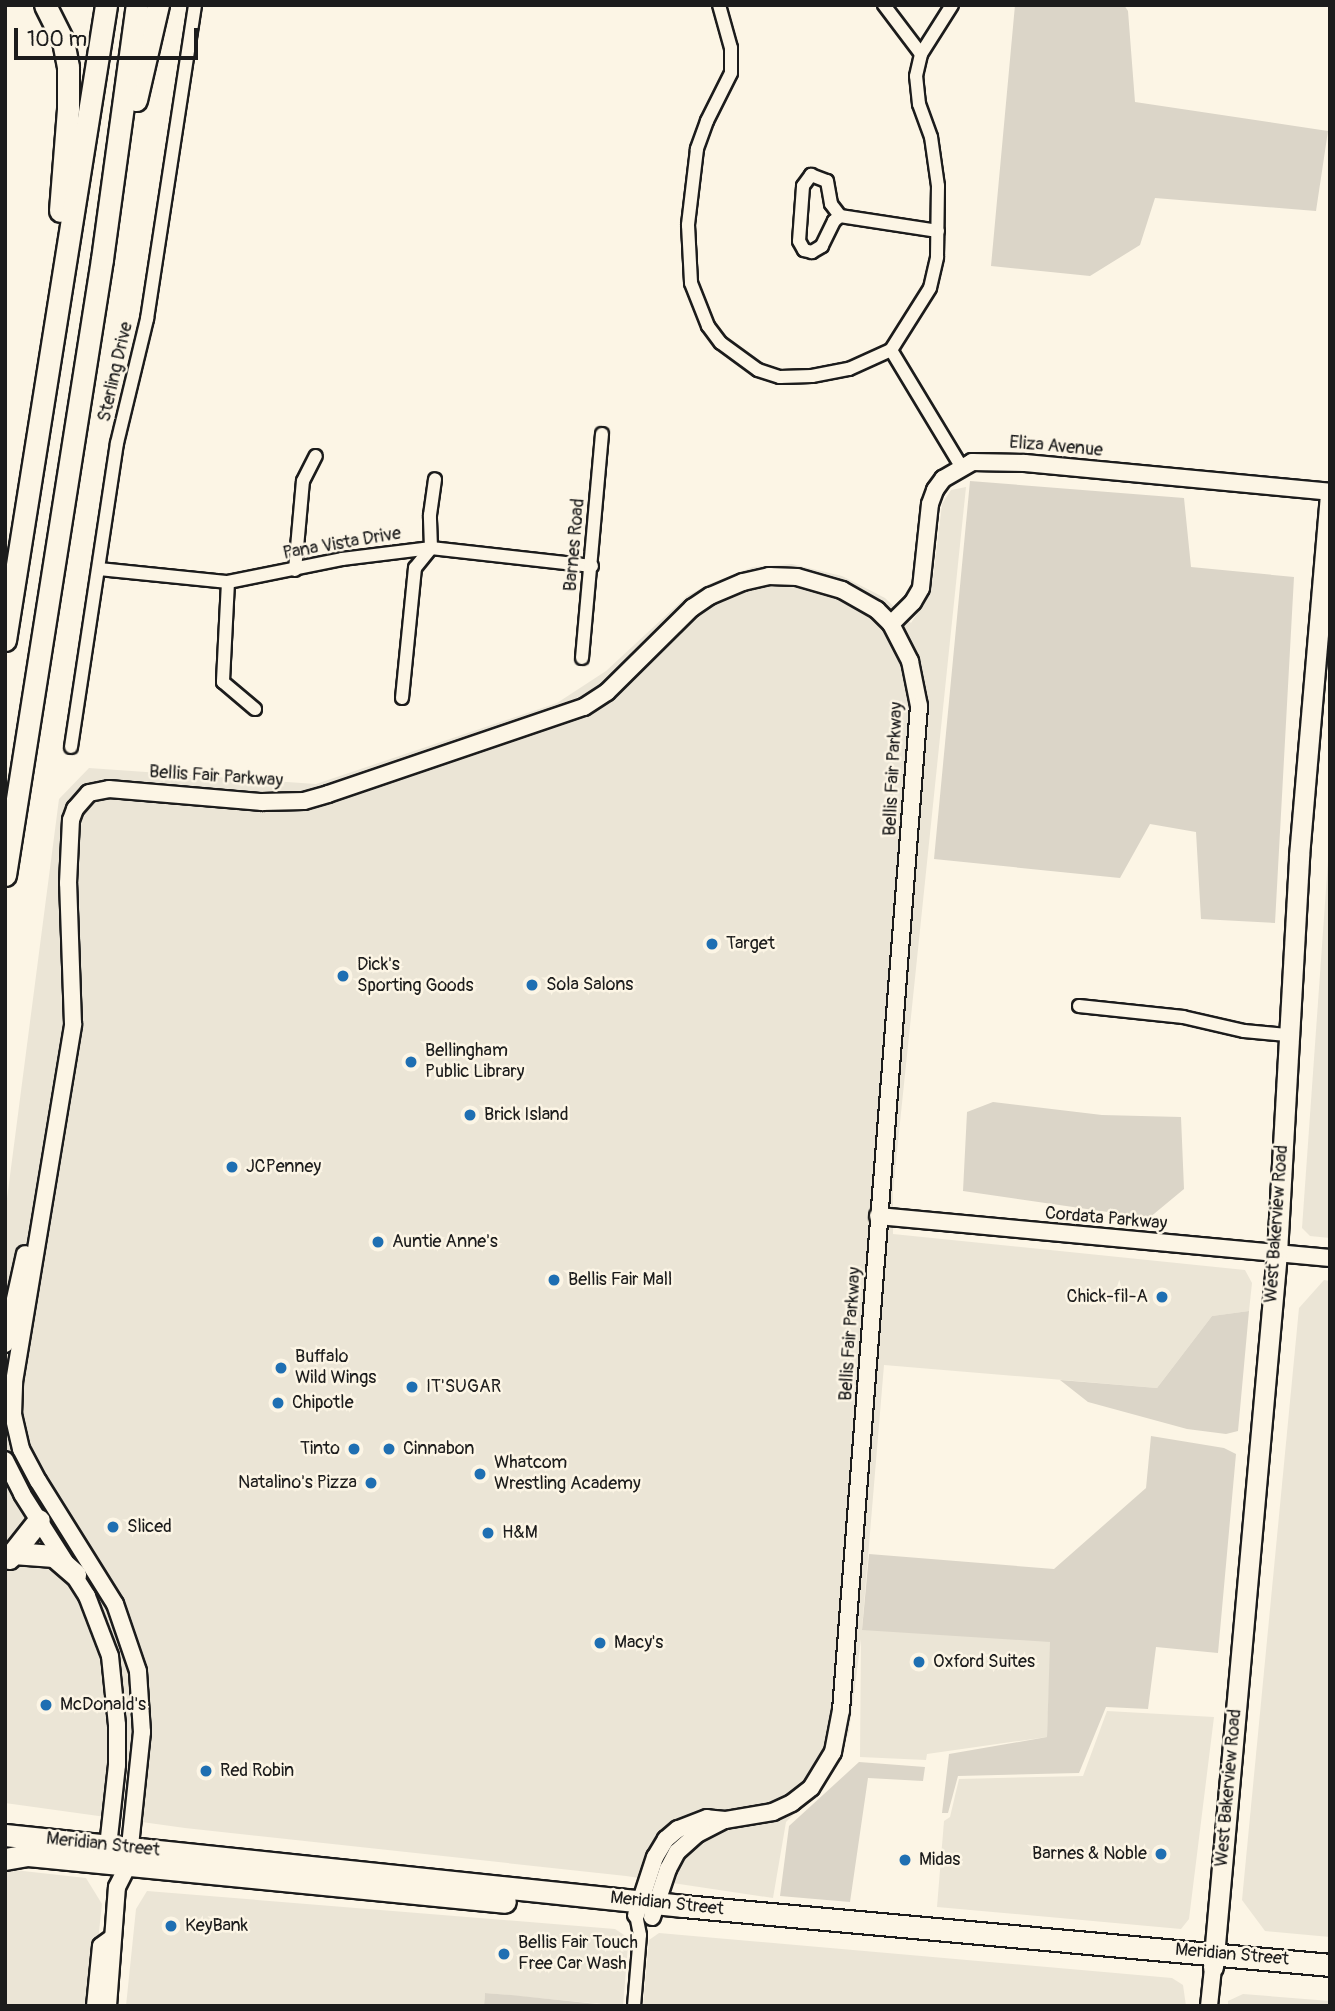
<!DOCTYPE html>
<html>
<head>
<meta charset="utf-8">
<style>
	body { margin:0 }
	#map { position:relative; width:1335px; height:2011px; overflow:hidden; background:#fcf5e5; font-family:Pangolin,sans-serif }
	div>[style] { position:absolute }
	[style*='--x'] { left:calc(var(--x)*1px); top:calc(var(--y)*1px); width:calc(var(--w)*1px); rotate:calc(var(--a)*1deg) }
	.built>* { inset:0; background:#ebe5d6 }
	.green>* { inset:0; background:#dbd5c8 }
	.roads { filter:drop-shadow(2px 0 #1c1c1c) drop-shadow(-2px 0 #1c1c1c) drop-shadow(0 2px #1c1c1c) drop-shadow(0 -2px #1c1c1c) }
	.street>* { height:12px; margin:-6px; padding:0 6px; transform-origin:6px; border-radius:6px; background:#fcf5e5 }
	.secondary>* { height:16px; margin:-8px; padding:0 8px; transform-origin:8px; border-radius:8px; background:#fcf5e5 }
	.primary>* { height:19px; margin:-9.5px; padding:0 9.5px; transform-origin:9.5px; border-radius:9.5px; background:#fcf5e5 }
	.highway>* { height:21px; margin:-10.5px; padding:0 10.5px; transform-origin:10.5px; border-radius:10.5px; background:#fcf5e5 }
	.dots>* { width:19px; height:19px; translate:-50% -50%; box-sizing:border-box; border:4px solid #fcf5e5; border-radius:50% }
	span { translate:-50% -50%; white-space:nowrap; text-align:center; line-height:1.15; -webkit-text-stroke:5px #fcf5e5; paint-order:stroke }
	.street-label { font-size:18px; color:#1c1c1c }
	.poi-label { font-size:18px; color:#1c1c1c }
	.left { translate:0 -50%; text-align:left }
	.right { translate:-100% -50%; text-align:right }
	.frame { position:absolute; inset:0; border:7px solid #1c1c1c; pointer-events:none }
	.scale { position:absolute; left:14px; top:28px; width:184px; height:32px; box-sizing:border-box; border:4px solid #1c1c1c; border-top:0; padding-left:9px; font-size:21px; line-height:24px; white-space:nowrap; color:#1c1c1c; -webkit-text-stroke:5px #fcf5e5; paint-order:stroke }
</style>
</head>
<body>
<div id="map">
	<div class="built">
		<div style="clip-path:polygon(966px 487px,893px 1190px,893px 1234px,1245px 1270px,1252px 1283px,1249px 1311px,1212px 1316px,1157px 1388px,884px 1365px,862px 1629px,1051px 1641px,1047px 1737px,927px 1754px,926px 1760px,860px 1757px,861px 1639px,849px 1732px,830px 1778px,786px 1822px,773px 1898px,626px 1876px,185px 1828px,5px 1803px,5px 1214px,59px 799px,89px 768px,316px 784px,557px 703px,606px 671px,687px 596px,709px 584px,753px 567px,792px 564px,842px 576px,885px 598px,911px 623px,925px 601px,933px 578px,942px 504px,951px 490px)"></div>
		<div style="clip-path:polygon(1330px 833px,1330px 1238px,1310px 1236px,1302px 1228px)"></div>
		<div style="clip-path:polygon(1324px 1280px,1330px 1281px,1330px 1937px,1265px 1931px,1242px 1900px,1299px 1308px)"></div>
		<div style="clip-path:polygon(1107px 1711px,1214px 1717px,1189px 1919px,1181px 1929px,937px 1907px,944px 1821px,950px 1817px,959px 1779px,1083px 1776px)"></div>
		<div style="clip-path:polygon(5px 1869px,86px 1878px,102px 1904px,91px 2006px,5px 2006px)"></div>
		<div style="clip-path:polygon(147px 1891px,615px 1929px,624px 1935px,628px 1946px,623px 2006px,485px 1993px,484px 2006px,126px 2006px,136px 1909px)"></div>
		<div style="clip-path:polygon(659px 1933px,1172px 1978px,1183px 1985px,1186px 2006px,643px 2006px,649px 1940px)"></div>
		<div style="clip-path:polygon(1243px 1994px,1330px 2001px,1330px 2006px,1228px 2006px,1228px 2001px)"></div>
	</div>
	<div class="green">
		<div style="clip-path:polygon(1015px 5px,1124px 5px,1128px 11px,1135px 102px,1328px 131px,1316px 211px,1155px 198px,1140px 245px,1090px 276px,991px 266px)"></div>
		<div style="clip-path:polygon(970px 481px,1184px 498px,1191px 567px,1294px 577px,1275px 923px,1201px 919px,1196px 832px,1150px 824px,1120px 878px,934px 859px)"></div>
		<div style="clip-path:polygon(993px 1102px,1102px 1115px,1181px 1117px,1184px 1189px,1149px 1218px,963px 1191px,967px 1112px)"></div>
		<div style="clip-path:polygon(1249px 1311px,1238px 1431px,1226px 1434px,1187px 1429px,1088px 1402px,1060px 1380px,1157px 1388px,1212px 1316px)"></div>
		<div style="clip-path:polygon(1151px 1436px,1224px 1448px,1236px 1454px,1218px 1653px,1156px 1647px,1148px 1709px,1106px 1707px,1079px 1773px,958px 1776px,948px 1813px,942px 1813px,949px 1754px,1047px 1737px,1050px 1642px,862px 1630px,869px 1554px,1054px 1569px,1146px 1488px)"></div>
		<div style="clip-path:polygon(859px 1762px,925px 1767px,923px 1781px,868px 1778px,850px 1902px,780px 1896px,789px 1826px)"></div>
		<div style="clip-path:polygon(485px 1993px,511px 1995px,616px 2006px,484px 2006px)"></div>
	</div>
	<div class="roads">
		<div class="street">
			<div style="--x:719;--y:5;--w:45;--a:74.4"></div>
			<div style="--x:731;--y:48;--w:25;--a:90"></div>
			<div style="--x:731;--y:73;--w:54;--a:116.6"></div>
			<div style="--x:707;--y:121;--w:30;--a:110"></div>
			<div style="--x:697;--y:149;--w:77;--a:96.8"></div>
			<div style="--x:688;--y:225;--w:58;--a:87"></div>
			<div style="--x:691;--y:283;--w:46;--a:68.4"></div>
			<div style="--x:708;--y:326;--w:21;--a:53"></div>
			<div style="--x:721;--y:343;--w:46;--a:36.1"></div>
			<div style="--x:758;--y:370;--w:23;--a:18"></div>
			<div style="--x:780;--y:377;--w:32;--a:-2"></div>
			<div style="--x:812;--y:376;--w:38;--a:-11"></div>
			<div style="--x:849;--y:369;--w:46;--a:-24.3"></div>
			<div style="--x:891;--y:350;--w:73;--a:-57.8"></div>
			<div style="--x:930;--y:288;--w:32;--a:-77"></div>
			<div style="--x:937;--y:257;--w:71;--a:-89.2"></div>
			<div style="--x:938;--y:186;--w:49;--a:-98.1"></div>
			<div style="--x:931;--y:137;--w:35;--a:-110"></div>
			<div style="--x:919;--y:104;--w:28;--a:-96"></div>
			<div style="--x:916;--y:76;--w:23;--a:-77"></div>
			<div style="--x:921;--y:54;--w:58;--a:-57.7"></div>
			<div style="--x:884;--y:5;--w:61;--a:52.9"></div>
			<div style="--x:811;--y:175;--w:17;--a:21"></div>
			<div style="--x:827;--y:181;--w:23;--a:80"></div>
			<div style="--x:831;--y:204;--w:15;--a:53"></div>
			<div style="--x:840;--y:216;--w:8;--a:140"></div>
			<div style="--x:834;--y:221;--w:28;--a:116"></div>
			<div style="--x:822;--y:246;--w:12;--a:149"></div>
			<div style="--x:812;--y:252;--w:8;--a:-166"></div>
			<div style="--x:804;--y:250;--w:10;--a:-119"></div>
			<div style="--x:799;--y:241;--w:55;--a:-85.8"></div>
			<div style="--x:803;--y:186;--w:14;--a:-54"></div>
			<div style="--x:840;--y:216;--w:99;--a:8.7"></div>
			<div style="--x:891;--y:350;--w:135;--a:58.9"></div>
			<div style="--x:99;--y:569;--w:130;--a:5.8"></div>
			<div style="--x:228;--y:582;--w:116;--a:-11.4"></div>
			<div style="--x:342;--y:559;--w:90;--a:-7"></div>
			<div style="--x:431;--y:548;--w:162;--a:6.4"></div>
			<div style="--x:295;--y:570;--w:89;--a:-84.9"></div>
			<div style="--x:303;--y:481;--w:28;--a:-63"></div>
			<div style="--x:228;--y:582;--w:100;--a:92.9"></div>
			<div style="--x:223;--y:682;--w:42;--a:40.2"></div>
			<div style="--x:582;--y:658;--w:225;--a:-84.9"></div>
			<div style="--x:402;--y:698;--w:131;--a:-84.3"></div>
			<div style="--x:415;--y:568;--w:26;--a:-51"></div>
			<div style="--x:431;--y:548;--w:33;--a:-92"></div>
			<div style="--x:430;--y:515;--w:36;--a:-82"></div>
			<div style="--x:71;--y:747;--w:307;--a:-81.4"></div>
			<div style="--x:117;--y:443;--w:128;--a:-76.4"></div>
			<div style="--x:147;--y:319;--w:318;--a:-81.3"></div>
			<div style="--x:1079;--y:1006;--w:105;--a:6"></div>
			<div style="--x:1183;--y:1017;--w:63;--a:12.9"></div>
			<div style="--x:1244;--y:1031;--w:43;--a:5.3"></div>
			<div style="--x:634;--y:2006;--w:71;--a:-85.2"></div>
			<div style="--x:640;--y:1935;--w:20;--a:-101"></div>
		</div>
		<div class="secondary">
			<div style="--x:891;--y:624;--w:31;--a:-45"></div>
			<div style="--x:913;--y:602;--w:16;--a:-60"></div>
			<div style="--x:921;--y:588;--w:84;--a:-83.9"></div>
			<div style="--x:930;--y:504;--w:15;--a:-70"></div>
			<div style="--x:935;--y:490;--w:14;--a:-54"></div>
			<div style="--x:943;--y:479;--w:34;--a:-30"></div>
			<div style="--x:972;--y:462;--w:53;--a:1.1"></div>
			<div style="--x:1025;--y:463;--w:306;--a:5.4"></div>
			<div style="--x:878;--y:1216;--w:454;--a:5.3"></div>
			<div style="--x:5;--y:1344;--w:92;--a:-77.5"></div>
			<div style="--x:5;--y:1460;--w:38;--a:63"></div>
			<div style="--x:22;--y:1494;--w:121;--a:57.5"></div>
			<div style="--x:87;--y:1596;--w:64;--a:69"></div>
			<div style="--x:110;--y:1656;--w:69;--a:84.2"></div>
			<div style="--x:117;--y:1725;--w:40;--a:90"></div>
			<div style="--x:117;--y:1765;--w:92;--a:96.3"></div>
			<div style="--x:652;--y:1917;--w:51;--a:-71.6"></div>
			<div style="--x:668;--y:1869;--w:19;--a:-62"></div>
			<div style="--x:677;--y:1852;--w:27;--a:-42"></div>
			<div style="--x:697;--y:1834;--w:31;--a:-27"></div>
			<div style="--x:95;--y:2006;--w:60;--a:-84.3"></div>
			<div style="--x:101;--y:1946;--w:14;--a:-36"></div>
			<div style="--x:108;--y:2006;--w:119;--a:-85.7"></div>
			<div style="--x:117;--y:1887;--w:25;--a:-63"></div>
			<div style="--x:128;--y:1865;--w:134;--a:-84"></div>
			<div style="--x:142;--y:1732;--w:61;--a:-93.8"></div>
			<div style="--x:138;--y:1671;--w:71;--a:-108.9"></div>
			<div style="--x:115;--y:1604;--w:145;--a:-122"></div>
			<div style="--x:38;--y:1481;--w:36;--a:-118"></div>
			<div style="--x:21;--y:1449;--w:35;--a:-103"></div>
			<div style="--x:13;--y:1415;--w:33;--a:-88"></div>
			<div style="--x:14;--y:1382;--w:363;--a:-80.6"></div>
			<div style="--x:73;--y:1024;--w:141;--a:-92"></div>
			<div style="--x:68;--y:883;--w:63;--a:-87.3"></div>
			<div style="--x:71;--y:820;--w:12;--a:-70"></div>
			<div style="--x:75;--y:809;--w:21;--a:-49"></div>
			<div style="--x:89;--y:793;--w:20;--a:-11"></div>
			<div style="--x:109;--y:789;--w:154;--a:4.9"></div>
			<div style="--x:262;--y:802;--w:42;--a:-1.4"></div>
			<div style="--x:304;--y:801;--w:25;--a:-16"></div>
			<div style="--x:328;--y:794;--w:270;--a:-18.8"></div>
			<div style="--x:584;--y:707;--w:27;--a:-33"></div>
			<div style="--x:607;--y:692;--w:120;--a:-44.7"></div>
			<div style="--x:692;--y:608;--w:22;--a:-34"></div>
			<div style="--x:710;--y:596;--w:36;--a:-23"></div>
			<div style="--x:743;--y:582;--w:27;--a:-13"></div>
			<div style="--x:769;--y:576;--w:28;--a:2"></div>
			<div style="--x:797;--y:577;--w:47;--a:16.1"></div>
			<div style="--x:842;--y:590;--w:40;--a:29.7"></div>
			<div style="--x:877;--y:610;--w:20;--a:45"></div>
			<div style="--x:891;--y:624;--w:42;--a:62.8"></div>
			<div style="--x:910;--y:661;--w:46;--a:78.7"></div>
			<div style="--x:919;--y:706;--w:1007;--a:94.44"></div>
			<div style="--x:841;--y:1710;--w:43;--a:100.8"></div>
			<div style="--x:833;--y:1752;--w:42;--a:121.4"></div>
			<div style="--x:811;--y:1788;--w:24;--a:142"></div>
			<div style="--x:792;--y:1803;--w:21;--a:155"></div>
			<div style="--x:773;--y:1812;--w:49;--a:170.5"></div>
			<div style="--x:725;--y:1820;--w:18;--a:-174"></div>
			<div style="--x:707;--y:1818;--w:31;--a:159"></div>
			<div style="--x:678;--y:1829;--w:16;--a:140"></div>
			<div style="--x:666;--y:1839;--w:21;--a:121"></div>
			<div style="--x:655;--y:1857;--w:61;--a:108.1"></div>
			<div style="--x:1209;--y:2006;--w:39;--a:-84"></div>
		</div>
		<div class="primary">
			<div style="--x:1213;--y:1967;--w:717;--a:-84.88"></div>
			<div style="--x:1277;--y:1253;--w:398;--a:-86.8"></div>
			<div style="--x:1299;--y:856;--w:364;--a:-85.1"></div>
		</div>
		<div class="highway">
			<div style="--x:45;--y:5;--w:40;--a:63.4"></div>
			<div style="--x:63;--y:41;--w:26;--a:79"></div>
			<div style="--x:68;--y:67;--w:42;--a:90"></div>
			<div style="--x:68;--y:109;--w:102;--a:94.5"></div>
			<div style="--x:136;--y:100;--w:98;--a:-77"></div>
			<div style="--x:5;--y:640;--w:643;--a:-80.96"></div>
			<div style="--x:5;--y:875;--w:624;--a:-81.05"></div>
			<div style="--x:102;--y:259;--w:256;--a:-82.2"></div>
			<div style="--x:13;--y:1553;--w:41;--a:4.2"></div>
			<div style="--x:54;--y:1556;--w:28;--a:41"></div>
			<div style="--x:9;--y:1558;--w:48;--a:-51.7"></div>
			<div style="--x:5;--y:1835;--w:682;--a:5.98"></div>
			<div style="--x:683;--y:1906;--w:650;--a:5.21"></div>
			<div style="--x:5;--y:1859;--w:23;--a:-10"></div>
			<div style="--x:28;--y:1855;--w:479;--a:5.6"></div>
		</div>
	</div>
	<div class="dots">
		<div style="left:712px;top:944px;background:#1f6fb2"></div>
		<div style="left:343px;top:976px;background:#1f6fb2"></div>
		<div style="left:532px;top:985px;background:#1f6fb2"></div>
		<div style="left:411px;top:1062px;background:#1f6fb2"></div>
		<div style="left:470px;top:1115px;background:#1f6fb2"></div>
		<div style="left:232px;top:1167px;background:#1f6fb2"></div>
		<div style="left:378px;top:1242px;background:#1f6fb2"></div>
		<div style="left:554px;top:1280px;background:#1f6fb2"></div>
		<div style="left:1162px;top:1297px;background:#1f6fb2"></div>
		<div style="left:281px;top:1368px;background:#1f6fb2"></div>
		<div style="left:412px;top:1387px;background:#1f6fb2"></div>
		<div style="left:278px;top:1403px;background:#1f6fb2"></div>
		<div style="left:354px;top:1449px;background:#1f6fb2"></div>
		<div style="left:389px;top:1449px;background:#1f6fb2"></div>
		<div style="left:480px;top:1474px;background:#1f6fb2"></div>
		<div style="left:371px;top:1483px;background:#1f6fb2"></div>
		<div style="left:113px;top:1527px;background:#1f6fb2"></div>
		<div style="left:488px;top:1533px;background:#1f6fb2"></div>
		<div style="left:600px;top:1643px;background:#1f6fb2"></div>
		<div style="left:919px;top:1662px;background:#1f6fb2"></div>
		<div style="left:46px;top:1705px;background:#1f6fb2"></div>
		<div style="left:206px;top:1771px;background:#1f6fb2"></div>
		<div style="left:1161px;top:1854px;background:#1f6fb2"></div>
		<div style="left:905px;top:1860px;background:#1f6fb2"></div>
		<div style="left:171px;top:1926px;background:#1f6fb2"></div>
		<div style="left:504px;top:1954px;background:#1f6fb2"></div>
	</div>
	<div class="street-label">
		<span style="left:116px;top:372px;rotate:-77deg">Sterling Drive</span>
		<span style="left:1056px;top:447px;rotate:5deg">Eliza Avenue</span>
		<span style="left:342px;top:544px;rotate:-10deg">Pana Vista Drive</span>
		<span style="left:575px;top:545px;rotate:-85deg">Barnes Road</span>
		<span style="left:894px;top:769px;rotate:-87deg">Bellis Fair Parkway</span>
		<span style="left:216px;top:777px;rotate:4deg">Bellis Fair Parkway</span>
		<span style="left:1106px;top:1219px;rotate:5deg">Cordata Parkway</span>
		<span style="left:1277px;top:1224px;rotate:-86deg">West Bakerview Road</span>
		<span style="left:851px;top:1334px;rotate:-86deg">Bellis Fair Parkway</span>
		<span style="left:1229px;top:1788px;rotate:-85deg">West Bakerview Road</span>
		<span style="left:103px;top:1845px;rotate:6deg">Meridian Street</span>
		<span style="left:667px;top:1904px;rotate:6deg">Meridian Street</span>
		<span style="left:1232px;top:1955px;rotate:5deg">Meridian Street</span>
	</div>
	<div class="poi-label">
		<span class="left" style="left:726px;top:944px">Target</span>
		<span class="left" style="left:357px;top:976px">Dick's<br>Sporting Goods</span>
		<span class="left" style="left:546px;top:985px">Sola Salons</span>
		<span class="left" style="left:425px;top:1062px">Bellingham<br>Public Library</span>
		<span class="left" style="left:484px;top:1115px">Brick Island</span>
		<span class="left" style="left:246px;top:1167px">JCPenney</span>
		<span class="left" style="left:392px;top:1242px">Auntie Anne's</span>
		<span class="left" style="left:568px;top:1280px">Bellis Fair Mall</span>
		<span class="right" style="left:1148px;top:1297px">Chick-fil-A</span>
		<span class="left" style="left:295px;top:1368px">Buffalo<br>Wild Wings</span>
		<span class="left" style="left:426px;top:1387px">IT'SUGAR</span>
		<span class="left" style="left:292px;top:1403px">Chipotle</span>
		<span class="right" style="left:340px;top:1449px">Tinto</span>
		<span class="left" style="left:403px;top:1449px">Cinnabon</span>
		<span class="left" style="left:494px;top:1474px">Whatcom<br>Wrestling Academy</span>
		<span class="right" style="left:357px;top:1483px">Natalino's Pizza</span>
		<span class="left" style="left:127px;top:1527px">Sliced</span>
		<span class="left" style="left:502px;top:1533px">H&amp;M</span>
		<span class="left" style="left:614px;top:1643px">Macy's</span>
		<span class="left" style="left:933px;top:1662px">Oxford Suites</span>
		<span class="left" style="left:60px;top:1705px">McDonald's</span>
		<span class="left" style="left:220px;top:1771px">Red Robin</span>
		<span class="right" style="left:1147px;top:1854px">Barnes &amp; Noble</span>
		<span class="left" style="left:919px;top:1860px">Midas</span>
		<span class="left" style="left:185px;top:1926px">KeyBank</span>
		<span class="left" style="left:518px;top:1954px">Bellis Fair Touch<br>Free Car Wash</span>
	</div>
	<div class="frame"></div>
	<div class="scale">100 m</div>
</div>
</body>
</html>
